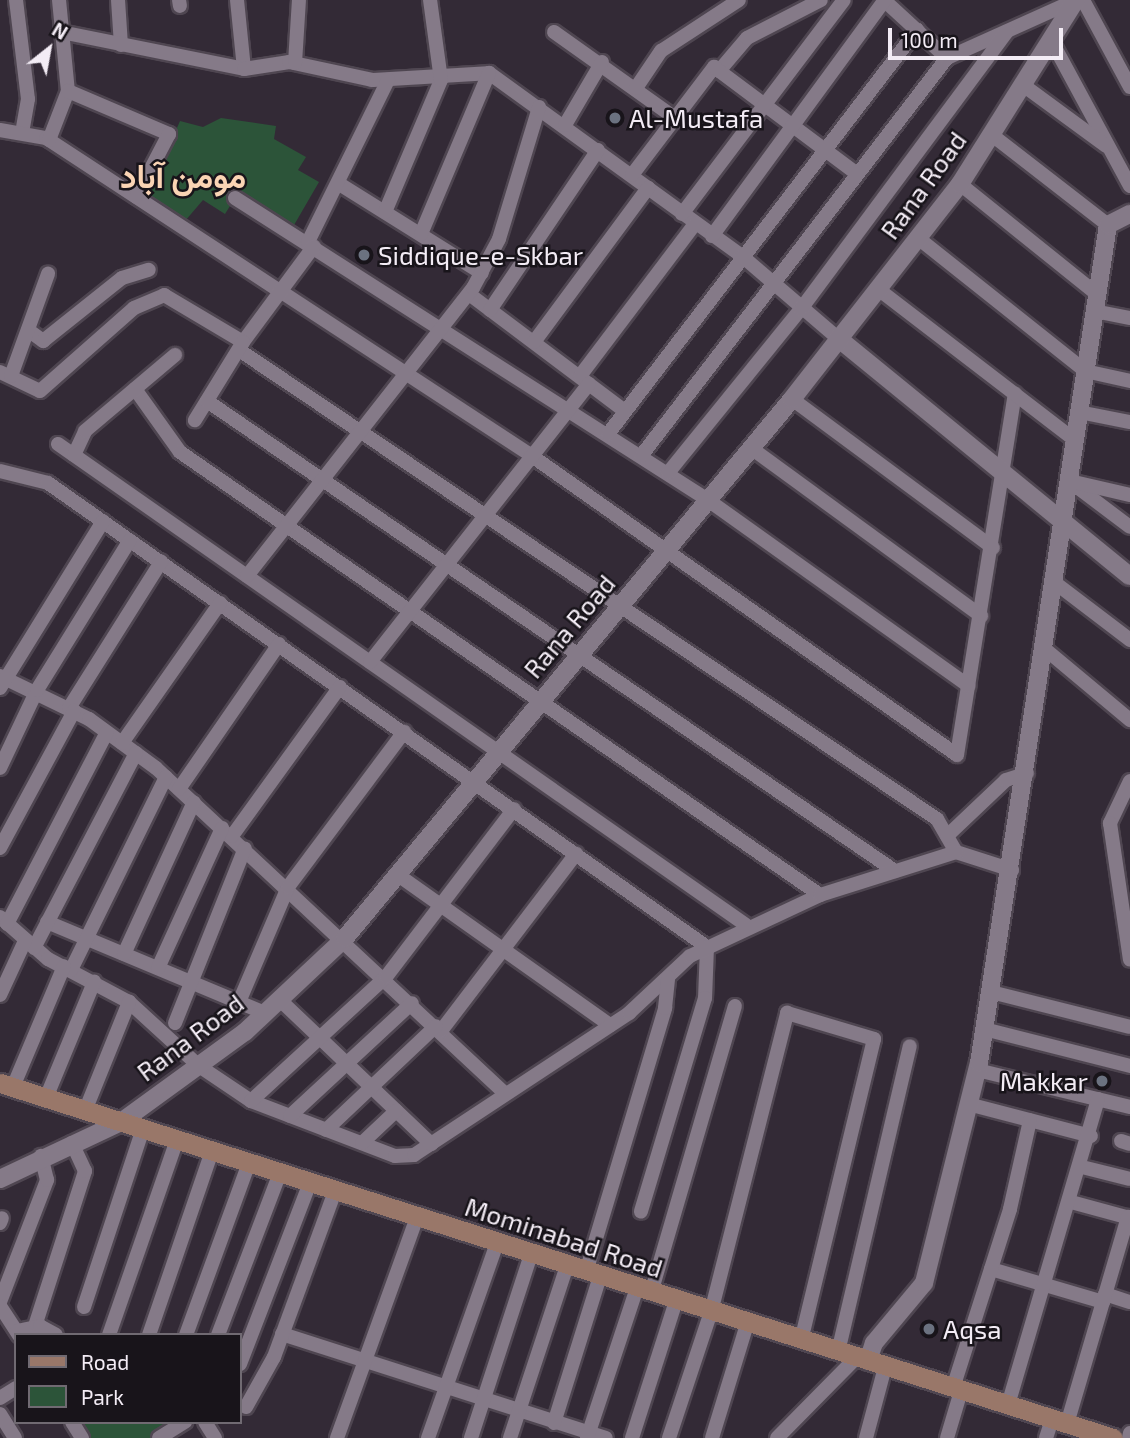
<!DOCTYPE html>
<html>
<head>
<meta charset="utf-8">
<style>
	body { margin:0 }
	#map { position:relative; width:1130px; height:1438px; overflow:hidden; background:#332a36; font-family:"Exo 2",Vazirmatn,sans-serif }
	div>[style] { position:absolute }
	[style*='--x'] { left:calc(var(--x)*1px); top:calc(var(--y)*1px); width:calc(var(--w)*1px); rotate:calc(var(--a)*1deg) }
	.green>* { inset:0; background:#2c5439 }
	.roads { filter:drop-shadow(2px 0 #4f4651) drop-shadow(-2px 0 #4f4651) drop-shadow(0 2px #4f4651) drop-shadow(0 -2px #4f4651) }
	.minor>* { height:14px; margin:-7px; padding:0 7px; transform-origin:7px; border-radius:7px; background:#857a88 }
	.tertiary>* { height:18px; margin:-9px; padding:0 9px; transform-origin:9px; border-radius:9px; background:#857a88 }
	.secondary>* { height:19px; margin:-9.5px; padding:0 9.5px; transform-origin:9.5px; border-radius:9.5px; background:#997769 }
	.dots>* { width:19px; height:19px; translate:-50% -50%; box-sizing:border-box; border:4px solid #18141a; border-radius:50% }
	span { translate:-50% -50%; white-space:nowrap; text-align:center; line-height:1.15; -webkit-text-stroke:5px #18141a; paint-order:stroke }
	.poi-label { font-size:26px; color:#f3ecf5 }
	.left { translate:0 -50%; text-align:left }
	.right { translate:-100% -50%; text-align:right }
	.street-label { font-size:26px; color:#f3ecf5 }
	.district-label { font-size:33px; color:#fad4b4; font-weight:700 }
	.legend { position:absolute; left:14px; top:1333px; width:228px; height:91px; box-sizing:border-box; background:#18141a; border:2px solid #706a72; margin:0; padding:9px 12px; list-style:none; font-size:21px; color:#f3ecf5 }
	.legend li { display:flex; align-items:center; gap:14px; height:35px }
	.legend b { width:35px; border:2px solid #706a72 }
	.north { position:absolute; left:14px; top:14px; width:70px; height:70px; -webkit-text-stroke:5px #18141a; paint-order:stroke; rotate:31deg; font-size:19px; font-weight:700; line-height:28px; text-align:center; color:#f3ecf5 }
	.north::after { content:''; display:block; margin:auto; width:24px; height:32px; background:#f3ecf5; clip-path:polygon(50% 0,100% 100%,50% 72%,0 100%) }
	.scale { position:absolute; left:888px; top:28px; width:175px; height:32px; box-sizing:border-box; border:4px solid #f3ecf5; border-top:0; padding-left:9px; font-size:21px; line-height:24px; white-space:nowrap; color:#f3ecf5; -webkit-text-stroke:5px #18141a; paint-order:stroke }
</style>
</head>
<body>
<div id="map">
	<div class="green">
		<div style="clip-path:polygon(221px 118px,276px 126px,274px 139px,306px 157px,298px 170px,319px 182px,290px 232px,235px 198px,225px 214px,203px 200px,185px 221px,146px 198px,180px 121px,203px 127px)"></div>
		<div style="clip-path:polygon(73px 1422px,185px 1422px,159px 1438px,83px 1438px)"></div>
	</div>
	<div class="roads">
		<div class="minor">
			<div style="--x:16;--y:0;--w:100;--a:83.1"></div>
			<div style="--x:28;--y:99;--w:34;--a:100"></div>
			<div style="--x:59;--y:0;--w:91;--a:84.4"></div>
			<div style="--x:118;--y:0;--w:45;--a:86.2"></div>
			<div style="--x:179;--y:0;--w:6;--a:81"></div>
			<div style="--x:237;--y:0;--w:69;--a:84.2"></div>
			<div style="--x:1083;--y:0;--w:99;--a:61.6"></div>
			<div style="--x:885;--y:1;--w:84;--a:42.6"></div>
			<div style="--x:61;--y:32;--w:187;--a:11.4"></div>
			<div style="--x:244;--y:69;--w:46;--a:-8.8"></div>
			<div style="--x:289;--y:62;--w:85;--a:12.2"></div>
			<div style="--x:372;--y:80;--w:117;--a:-3.4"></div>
			<div style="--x:489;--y:73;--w:312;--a:35.9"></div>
			<div style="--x:742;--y:256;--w:128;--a:40.6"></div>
			<div style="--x:554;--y:32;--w:148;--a:35.4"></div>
			<div style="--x:1051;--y:40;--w:166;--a:61.6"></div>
			<div style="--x:295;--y:63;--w:63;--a:-86.4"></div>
			<div style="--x:719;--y:71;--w:43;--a:-49.7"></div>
			<div style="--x:747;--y:38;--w:83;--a:-27.2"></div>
			<div style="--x:1023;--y:85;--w:103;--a:36.3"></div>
			<div style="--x:636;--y:88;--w:45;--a:-56"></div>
			<div style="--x:661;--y:51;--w:93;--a:-33.2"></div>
			<div style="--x:565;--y:125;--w:73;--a:-59.6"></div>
			<div style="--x:0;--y:130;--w:47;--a:9.9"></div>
			<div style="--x:46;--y:138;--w:280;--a:33.2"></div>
			<div style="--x:280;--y:291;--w:298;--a:33.2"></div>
			<div style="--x:529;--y:454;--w:523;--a:35.12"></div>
			<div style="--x:957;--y:755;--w:366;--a:-80.9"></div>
			<div style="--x:992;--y:135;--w:147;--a:37.8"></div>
			<div style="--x:49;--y:140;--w:53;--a:-68.8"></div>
			<div style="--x:68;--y:91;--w:110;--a:23.1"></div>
			<div style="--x:169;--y:134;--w:71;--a:117.6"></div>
			<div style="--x:632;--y:175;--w:136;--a:-52.8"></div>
			<div style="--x:714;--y:67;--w:179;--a:36.8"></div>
			<div style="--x:960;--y:184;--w:176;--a:38.8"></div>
			<div style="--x:341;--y:185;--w:166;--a:32"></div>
			<div style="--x:235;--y:198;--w:561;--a:32.56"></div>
			<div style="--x:708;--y:500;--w:320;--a:35.5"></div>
			<div style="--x:385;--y:212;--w:143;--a:-67"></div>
			<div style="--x:441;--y:80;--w:81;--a:-97.8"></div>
			<div style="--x:682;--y:214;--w:268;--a:-52.9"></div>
			<div style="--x:421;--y:234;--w:175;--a:-67.1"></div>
			<div style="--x:712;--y:236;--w:293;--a:-53.8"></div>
			<div style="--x:918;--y:238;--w:213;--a:38.5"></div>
			<div style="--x:1085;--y:371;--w:46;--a:12.5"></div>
			<div style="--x:308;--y:242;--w:181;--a:-63.7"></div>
			<div style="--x:878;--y:289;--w:248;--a:37.5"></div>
			<div style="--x:469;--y:294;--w:195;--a:36.9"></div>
			<div style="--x:490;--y:310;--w:193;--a:-56"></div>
			<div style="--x:1094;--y:311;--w:37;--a:11"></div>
			<div style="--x:28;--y:330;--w:19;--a:36"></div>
			<div style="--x:43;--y:341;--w:101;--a:-38.6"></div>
			<div style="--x:122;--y:278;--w:28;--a:-17"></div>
			<div style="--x:243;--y:342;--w:119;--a:-53.5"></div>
			<div style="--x:534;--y:342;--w:192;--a:-53.5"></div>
			<div style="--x:239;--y:350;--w:841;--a:33.9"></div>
			<div style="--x:937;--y:819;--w:38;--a:60"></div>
			<div style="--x:956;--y:852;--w:59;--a:17.8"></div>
			<div style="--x:0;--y:372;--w:44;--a:25.4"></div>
			<div style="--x:40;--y:391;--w:125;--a:-41.4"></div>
			<div style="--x:134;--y:308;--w:33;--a:-23"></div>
			<div style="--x:164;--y:295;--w:92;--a:30.7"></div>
			<div style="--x:243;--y:342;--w:92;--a:121.6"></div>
			<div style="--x:11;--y:376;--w:109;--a:-70.1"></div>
			<div style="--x:580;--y:376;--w:191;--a:-52.9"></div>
			<div style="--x:135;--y:389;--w:77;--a:54.5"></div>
			<div style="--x:180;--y:452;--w:778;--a:34.69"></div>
			<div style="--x:792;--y:399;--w:250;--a:36.5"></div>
			<div style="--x:207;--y:401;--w:833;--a:34.34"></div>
			<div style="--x:1079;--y:412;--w:52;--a:11.1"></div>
			<div style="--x:608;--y:434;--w:509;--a:-52.59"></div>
			<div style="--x:58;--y:444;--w:839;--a:34.96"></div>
			<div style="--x:751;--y:448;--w:285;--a:36.1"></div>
			<div style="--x:74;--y:455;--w:26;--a:-65"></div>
			<div style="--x:85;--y:431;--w:118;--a:-40.2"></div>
			<div style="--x:641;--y:456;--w:502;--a:-52.45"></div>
			<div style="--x:947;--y:58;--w:139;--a:-24.2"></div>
			<div style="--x:0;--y:471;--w:49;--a:14"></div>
			<div style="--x:48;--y:483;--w:806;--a:35.15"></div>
			<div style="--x:707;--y:947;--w:51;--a:92.2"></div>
			<div style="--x:705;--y:998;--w:223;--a:106.7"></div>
			<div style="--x:668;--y:473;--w:211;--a:-51"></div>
			<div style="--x:801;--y:309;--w:345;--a:-53.4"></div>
			<div style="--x:1069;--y:481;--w:76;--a:37"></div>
			<div style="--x:1074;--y:482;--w:57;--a:13.1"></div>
			<div style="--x:247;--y:576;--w:366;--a:-51.9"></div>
			<div style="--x:473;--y:288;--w:55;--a:-62"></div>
			<div style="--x:499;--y:239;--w:138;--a:-73.1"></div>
			<div style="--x:1054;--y:582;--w:96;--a:37.3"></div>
			<div style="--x:1045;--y:649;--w:111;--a:39.9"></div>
			<div style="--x:370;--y:662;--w:354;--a:-51.8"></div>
			<div style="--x:0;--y:676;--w:99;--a:25.8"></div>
			<div style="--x:89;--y:719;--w:83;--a:36.2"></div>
			<div style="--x:156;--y:768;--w:478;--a:43"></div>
			<div style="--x:0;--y:688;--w:196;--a:-58.3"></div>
			<div style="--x:69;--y:708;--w:173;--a:-57.8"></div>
			<div style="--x:122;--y:743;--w:171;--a:-55"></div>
			<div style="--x:0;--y:768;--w:86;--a:-64.6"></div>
			<div style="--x:37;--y:690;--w:176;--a:-58.2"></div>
			<div style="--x:1130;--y:781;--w:47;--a:115.5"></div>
			<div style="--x:1110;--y:823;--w:138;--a:81.7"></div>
			<div style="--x:179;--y:789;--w:176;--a:-55.4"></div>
			<div style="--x:232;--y:836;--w:184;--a:-54.1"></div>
			<div style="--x:947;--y:836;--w:81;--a:-43.5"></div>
			<div style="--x:1006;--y:780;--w:22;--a:-18"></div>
			<div style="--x:0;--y:848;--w:156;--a:-61.6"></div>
			<div style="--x:398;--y:875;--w:260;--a:35.3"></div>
			<div style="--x:0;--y:917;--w:64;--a:41.2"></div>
			<div style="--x:48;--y:959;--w:92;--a:28"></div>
			<div style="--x:129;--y:1002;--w:95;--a:42.4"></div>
			<div style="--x:199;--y:1066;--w:63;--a:33.9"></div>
			<div style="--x:251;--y:1101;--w:154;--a:20.9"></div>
			<div style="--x:395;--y:1156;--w:19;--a:-3"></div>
			<div style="--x:414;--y:1155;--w:258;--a:-33.4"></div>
			<div style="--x:629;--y:1013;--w:83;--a:-43.1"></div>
			<div style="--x:690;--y:956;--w:144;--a:-25.1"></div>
			<div style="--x:820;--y:895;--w:143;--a:-17.5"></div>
			<div style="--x:47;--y:922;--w:236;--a:22.7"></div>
			<div style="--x:7;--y:924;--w:216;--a:-62.5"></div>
			<div style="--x:34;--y:948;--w:220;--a:-62.4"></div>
			<div style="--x:124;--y:954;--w:167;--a:-65.3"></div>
			<div style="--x:158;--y:968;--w:154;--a:-65.4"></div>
			<div style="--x:71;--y:970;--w:215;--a:-63.8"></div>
			<div style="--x:991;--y:992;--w:143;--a:14.1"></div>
			<div style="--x:0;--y:995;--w:60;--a:-65.2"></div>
			<div style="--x:280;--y:1000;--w:209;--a:43.6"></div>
			<div style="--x:239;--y:1002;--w:125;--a:-66.9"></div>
			<div style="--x:288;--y:887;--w:194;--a:-53.2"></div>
			<div style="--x:175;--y:1023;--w:188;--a:-68.2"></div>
			<div style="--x:984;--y:1029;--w:151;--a:14.2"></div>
			<div style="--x:441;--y:1031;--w:223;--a:-52.7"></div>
			<div style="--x:977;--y:1070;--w:157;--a:13.6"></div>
			<div style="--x:13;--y:1087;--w:131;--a:-67.1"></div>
			<div style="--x:46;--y:1098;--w:126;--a:-67.5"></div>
			<div style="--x:251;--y:1101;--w:183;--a:-42.6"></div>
			<div style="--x:386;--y:977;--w:211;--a:-52.7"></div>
			<div style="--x:968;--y:1104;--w:127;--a:14.6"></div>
			<div style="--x:85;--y:1111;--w:118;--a:-68"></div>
			<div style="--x:290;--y:1116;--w:166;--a:-42.8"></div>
			<div style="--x:326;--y:1130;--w:151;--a:-43.4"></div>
			<div style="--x:1121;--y:1141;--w:9;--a:18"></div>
			<div style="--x:362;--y:1143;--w:47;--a:-43.3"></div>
			<div style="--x:1082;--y:1167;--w:49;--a:14"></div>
			<div style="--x:1071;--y:1202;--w:61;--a:15.2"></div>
			<div style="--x:0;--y:1223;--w:5;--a:-68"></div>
			<div style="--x:991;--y:1269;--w:117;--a:16.4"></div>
			<div style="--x:586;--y:1272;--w:276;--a:-73.3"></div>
			<div style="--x:665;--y:1008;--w:31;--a:-84"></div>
			<div style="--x:651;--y:1293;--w:299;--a:-73.7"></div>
			<div style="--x:1105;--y:1294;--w:26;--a:18"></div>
			<div style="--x:0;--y:1302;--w:131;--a:-68.9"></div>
			<div style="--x:47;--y:1180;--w:25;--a:-104"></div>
			<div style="--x:0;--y:1306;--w:35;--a:57"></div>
			<div style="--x:84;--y:1307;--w:188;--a:-71.7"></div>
			<div style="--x:35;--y:1326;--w:163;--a:-72.1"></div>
			<div style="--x:85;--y:1171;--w:31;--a:-115"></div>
			<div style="--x:17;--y:1331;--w:24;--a:-12"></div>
			<div style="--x:40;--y:1326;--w:18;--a:29"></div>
			<div style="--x:282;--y:1334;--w:340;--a:17.8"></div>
			<div style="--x:109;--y:1335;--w:207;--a:-70.8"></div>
			<div style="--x:149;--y:1335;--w:194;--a:-71.1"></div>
			<div style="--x:186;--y:1335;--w:183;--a:-69.9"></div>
			<div style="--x:218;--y:1335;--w:173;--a:-69.1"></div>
			<div style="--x:838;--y:1352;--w:314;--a:-76.8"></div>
			<div style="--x:240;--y:1364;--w:194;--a:-68.9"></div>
			<div style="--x:953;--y:1388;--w:188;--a:-72.3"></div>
			<div style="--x:1010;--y:1209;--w:91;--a:-77.3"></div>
			<div style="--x:0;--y:1398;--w:19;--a:-32"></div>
			<div style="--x:1008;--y:1405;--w:319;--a:-73.6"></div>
			<div style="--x:246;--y:1407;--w:57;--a:-60.8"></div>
			<div style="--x:274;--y:1357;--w:177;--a:-69.8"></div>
			<div style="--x:0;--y:1414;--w:28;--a:58"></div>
			<div style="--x:72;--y:1422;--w:19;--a:58"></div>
			<div style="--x:205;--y:1422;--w:19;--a:58"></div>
			<div style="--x:554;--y:1423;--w:154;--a:-72.6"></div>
			<div style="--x:1067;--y:1424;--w:216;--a:-73.6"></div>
			<div style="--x:159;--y:1438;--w:31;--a:-32"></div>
			<div style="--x:337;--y:1438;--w:235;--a:-70.1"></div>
			<div style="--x:428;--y:1438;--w:207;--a:-70.5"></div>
			<div style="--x:471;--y:1438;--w:194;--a:-71.9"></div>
			<div style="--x:510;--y:1438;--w:181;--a:-71.7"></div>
			<div style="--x:587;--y:1438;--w:158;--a:-71.6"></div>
			<div style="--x:632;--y:1438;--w:144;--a:-72.2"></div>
			<div style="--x:669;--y:1438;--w:133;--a:-71.6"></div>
			<div style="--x:711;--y:1312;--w:309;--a:-75.7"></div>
			<div style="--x:787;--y:1013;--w:91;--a:16.6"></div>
			<div style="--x:874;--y:1039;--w:311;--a:103.6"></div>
			<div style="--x:712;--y:1438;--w:119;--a:-72.9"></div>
			<div style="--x:777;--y:1438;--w:112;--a:-45.4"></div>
			<div style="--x:866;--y:1438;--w:73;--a:-75"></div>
			<div style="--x:947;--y:1438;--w:49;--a:-73.4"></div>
			<div style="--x:1046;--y:1438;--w:20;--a:-72"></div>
			<div style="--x:1129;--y:1438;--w:5;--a:-79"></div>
		</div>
		<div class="tertiary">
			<div style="--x:839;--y:339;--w:375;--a:39.2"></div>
			<div style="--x:0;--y:1179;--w:134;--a:-25.2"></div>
			<div style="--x:121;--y:1122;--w:153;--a:-36"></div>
			<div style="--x:245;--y:1032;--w:137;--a:-43.2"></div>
			<div style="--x:345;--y:938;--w:700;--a:-50.33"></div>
			<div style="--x:792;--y:399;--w:273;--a:-52"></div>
			<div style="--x:960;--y:184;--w:218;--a:-57.8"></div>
			<div style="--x:868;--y:1361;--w:19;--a:-72"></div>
			<div style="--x:874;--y:1343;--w:78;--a:-50.2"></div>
			<div style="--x:924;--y:1283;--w:227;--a:-76"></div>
			<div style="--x:979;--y:1063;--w:848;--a:-81.25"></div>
			<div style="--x:1108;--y:225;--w:25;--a:-27"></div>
		</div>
		<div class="secondary">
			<div style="--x:0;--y:1083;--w:1168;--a:17.69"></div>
		</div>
	</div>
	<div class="dots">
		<div style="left:615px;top:118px;background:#6b7280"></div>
		<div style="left:364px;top:255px;background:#6b7280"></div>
		<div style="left:1102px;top:1081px;background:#6b7280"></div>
		<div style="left:929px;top:1329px;background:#6b7280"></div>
	</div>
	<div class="poi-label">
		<span class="left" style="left:629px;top:118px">Al-Mustafa</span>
		<span class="left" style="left:378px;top:255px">Siddique-e-Skbar</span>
		<span class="right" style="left:1088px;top:1081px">Makkar</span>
		<span class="left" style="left:943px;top:1329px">Aqsa</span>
	</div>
	<div class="street-label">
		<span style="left:923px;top:185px;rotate:-54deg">Rana Road</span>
		<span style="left:569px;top:626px;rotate:-50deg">Rana Road</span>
		<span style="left:190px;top:1037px;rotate:-37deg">Rana Road</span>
		<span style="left:564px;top:1237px;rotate:18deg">Mominabad Road</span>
	</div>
	<div class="district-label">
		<span style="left:183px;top:176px">مومن آباد</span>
	</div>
	<ul class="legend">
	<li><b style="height:9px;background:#997769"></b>Road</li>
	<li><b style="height:19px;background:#2c5439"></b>Park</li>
	</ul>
	<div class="north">N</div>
	<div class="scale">100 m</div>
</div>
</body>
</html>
